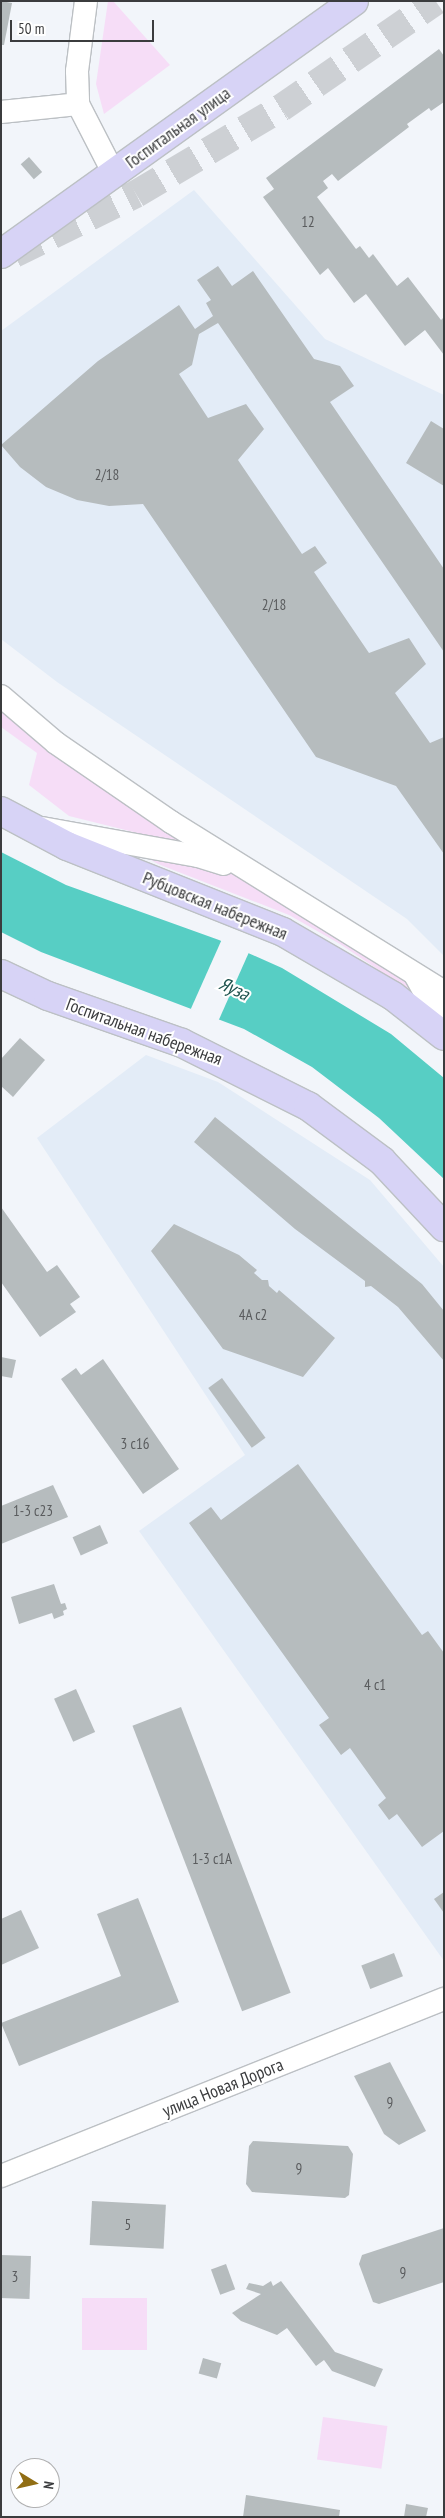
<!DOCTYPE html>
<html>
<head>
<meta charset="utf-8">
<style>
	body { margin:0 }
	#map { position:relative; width:445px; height:2518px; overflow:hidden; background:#f2f5fa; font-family:"PT Sans Narrow",sans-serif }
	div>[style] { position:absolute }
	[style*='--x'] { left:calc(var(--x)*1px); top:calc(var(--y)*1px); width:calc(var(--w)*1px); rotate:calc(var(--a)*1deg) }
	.built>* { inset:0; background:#e3ecf7 }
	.green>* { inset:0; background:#f6ddf7; transform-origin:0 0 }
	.water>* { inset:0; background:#57cec4 }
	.pier>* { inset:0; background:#f2f5fa; transform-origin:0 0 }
	.building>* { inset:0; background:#b6bcbe; transform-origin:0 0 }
	.major-tunnel>* { height:28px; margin-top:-14px; transform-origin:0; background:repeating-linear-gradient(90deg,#cdd0d4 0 28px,transparent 0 42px) }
	.roads { filter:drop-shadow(1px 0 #bcc0c4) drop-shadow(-1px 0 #bcc0c4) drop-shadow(0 1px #bcc0c4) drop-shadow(0 -1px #bcc0c4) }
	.minor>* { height:22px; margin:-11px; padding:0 11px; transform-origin:11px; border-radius:11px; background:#fff }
	.major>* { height:28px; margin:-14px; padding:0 14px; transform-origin:14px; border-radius:14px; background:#d7d3f6 }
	span { translate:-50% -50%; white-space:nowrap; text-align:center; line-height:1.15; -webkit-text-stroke:4px #fff; paint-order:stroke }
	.number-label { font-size:15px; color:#5a5c5e }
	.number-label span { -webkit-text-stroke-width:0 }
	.street-label { font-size:18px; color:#3b3c3e }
	.water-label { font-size:19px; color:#1f534e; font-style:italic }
	.frame { position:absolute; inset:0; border:2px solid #3b3c3e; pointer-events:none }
	.north { position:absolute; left:10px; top:2458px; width:50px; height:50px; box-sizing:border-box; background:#fff; border:1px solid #b1b1b2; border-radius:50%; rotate:99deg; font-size:14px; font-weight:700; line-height:20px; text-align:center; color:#3b3c3e }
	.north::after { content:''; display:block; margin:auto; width:18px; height:22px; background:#916e14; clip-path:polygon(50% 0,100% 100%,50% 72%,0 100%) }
	.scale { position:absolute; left:10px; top:20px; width:144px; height:22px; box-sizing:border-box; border:2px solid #3b3c3e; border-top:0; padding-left:6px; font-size:15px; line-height:18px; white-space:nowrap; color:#3b3c3e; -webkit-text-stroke:4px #fff; paint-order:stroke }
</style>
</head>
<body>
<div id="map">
	<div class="built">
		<div style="clip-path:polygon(194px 190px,325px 339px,444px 395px,444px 956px,407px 919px,57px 682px,1px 639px,1px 331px)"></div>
		<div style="clip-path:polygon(146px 1055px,218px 1082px,370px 1180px,444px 1267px,444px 1961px,139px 1531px,245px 1455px,37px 1138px)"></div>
	</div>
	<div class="green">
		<div style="clip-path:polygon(108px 1px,113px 1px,170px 65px,104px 114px,96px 84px)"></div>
		<div style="clip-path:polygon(1px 712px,67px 755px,186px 845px,69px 816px,29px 785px,37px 753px,1px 727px)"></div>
		<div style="clip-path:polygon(130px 848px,203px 861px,267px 885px,444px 1007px,444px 1014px,340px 944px,289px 915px,158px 864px)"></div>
		<div style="left:82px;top:2298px;width:65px;height:52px"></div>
		<div style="left:323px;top:2417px;width:65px;height:43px;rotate:8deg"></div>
	</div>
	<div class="water">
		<div style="clip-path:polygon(1px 852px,66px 885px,219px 940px,282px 968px,391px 1034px,444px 1078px,444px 1179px,379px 1118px,312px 1067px,244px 1029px,41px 952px,1px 932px)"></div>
	</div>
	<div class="pier">
		<div style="left:222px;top:939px;width:30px;height:77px;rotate:24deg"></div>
	</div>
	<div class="building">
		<div style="clip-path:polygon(1px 1px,12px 3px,4px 45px,1px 45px)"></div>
		<div style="clip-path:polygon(439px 49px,444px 56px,444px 102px,431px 111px,429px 108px,407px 124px,409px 127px,338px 181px,332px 174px,323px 181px,328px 188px,317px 197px,356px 249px,360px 246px,369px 258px,373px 254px,397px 286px,408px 277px,441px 320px,444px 317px,444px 355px,425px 330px,405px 346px,366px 294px,354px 303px,328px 268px,320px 275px,263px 197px,274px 189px,266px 178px)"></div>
		<div style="left:29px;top:157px;width:20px;height:11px;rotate:49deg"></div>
		<div style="clip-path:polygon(218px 266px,232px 286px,253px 271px,314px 359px,340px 366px,354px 386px,330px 402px,444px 569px,444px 652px,218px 323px,199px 334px,192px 365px,179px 374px,208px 418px,246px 404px,264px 429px,238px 460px,302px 554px,315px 546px,327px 563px,314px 572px,369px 653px,409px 638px,426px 664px,395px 693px,430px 743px,444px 737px,444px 854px,396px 786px,316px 757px,143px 504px,109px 506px,77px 500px,46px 487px,20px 467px,1px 445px,98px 361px,179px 305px,195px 329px,213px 316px,206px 303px,211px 300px,197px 280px)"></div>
		<div style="clip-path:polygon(431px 421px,444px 429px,444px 486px,406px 463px)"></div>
		<div style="clip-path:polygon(20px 1038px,45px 1060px,13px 1097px,1px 1086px,1px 1059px)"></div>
		<div style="clip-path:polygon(215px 1117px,422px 1284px,444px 1311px,444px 1361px,398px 1307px,371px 1286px,365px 1287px,365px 1281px,295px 1229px,194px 1142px)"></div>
		<div style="clip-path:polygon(1px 1207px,47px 1272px,57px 1265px,80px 1297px,70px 1304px,76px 1312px,40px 1337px,1px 1282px)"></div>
		<div style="clip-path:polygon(174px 1224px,239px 1255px,257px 1270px,254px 1273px,262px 1280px,268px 1280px,269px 1286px,277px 1293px,279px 1290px,335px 1338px,303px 1377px,223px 1349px,151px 1251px)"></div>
		<div style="clip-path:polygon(1px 1357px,16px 1360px,12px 1378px,1px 1376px)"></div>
		<div style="clip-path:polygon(103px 1359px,179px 1469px,143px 1494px,61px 1379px,76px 1368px,81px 1375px)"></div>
		<div style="left:222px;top:1378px;width:74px;height:17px;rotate:54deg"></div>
		<div style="clip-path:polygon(298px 1464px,422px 1635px,428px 1631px,444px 1653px,444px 1831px,422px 1847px,397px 1814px,389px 1820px,378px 1805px,386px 1798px,350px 1748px,341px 1755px,319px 1725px,329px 1718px,189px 1523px,211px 1507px,221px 1520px)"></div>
		<div style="clip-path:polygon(53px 1485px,68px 1517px,1px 1544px,1px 1506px)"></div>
		<div style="left:100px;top:1525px;width:20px;height:30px;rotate:66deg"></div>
		<div style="clip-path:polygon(54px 1584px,61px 1604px,65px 1603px,67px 1609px,63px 1611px,64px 1615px,54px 1619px,52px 1613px,19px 1624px,11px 1597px)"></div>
		<div style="left:76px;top:1689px;width:47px;height:24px;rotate:66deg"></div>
		<div style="left:181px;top:1707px;width:306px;height:52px;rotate:69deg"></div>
		<div style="clip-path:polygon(444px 1892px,444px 1913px,434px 1899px)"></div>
		<div style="clip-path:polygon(138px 1898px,179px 2002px,19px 2066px,1px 2023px,121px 1976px,97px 1914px)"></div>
		<div style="clip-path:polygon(21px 1910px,39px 1948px,1px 1965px,1px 1919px)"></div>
		<div style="left:394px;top:1953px;width:25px;height:35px;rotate:69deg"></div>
		<div style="clip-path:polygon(390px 2062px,426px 2131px,399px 2145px,384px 2134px,354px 2076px)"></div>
		<div style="clip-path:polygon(253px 2141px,348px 2146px,353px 2154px,349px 2195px,345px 2198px,252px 2192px,246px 2184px,249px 2146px)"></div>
		<div style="left:92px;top:2201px;width:74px;height:44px;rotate:3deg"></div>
		<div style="clip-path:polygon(444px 2228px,444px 2282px,379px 2304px,373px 2302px,359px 2264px,362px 2255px)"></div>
		<div style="left:1px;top:2255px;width:30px;height:43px;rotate:2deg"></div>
		<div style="left:226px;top:2264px;width:27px;height:16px;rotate:70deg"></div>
		<div style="clip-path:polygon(271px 2281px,273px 2286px,281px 2281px,335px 2352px,383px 2369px,375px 2387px,332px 2371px,324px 2360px,316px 2366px,287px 2328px,277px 2335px,241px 2321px,232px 2313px,261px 2294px,246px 2289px,249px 2283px,263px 2286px)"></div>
		<div style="left:203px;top:2358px;width:19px;height:16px;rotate:16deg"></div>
		<div style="clip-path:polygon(246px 2495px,340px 2510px,339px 2517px,243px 2517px)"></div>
		<div style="clip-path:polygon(406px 2504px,428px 2508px,426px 2517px,404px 2517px)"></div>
	</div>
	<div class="major-tunnel">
		<div style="--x:14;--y:254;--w:136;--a:-26.2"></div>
		<div style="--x:136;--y:194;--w:169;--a:-30.7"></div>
		<div style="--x:281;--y:108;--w:188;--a:-34.6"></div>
	</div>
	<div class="roads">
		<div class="minor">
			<div style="--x:86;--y:1;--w:71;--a:97.3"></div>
			<div style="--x:77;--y:71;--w:33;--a:88"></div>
			<div style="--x:78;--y:104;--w:79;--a:62.8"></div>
			<div style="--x:1;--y:112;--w:77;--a:-5.9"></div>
			<div style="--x:1;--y:696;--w:72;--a:40.5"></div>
			<div style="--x:56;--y:743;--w:140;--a:34.5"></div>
			<div style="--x:171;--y:822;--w:322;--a:31.9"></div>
			<div style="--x:42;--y:828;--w:158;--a:10.2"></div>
			<div style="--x:198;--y:856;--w:27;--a:17"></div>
			<div style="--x:415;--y:975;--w:60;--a:60.9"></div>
			<div style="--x:1;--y:2176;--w:477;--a:-21.8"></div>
		</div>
		<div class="major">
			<div style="--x:1;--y:254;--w:434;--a:-35.6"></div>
			<div style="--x:1;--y:811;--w:75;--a:27.9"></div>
			<div style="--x:67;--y:846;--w:232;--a:21.7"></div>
			<div style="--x:283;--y:932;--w:127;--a:30.2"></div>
			<div style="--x:393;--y:996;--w:65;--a:38.1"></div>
			<div style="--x:1;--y:974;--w:52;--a:25.1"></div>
			<div style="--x:48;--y:996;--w:142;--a:19.3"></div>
			<div style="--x:182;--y:1043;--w:141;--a:26.6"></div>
			<div style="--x:308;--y:1106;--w:92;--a:36.6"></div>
			<div style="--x:382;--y:1161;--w:91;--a:46.8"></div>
		</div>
	</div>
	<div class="number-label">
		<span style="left:308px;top:222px">12</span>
		<span style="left:107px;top:475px">2/18</span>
		<span style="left:274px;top:605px">2/18</span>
		<span style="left:253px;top:1315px">4А с2</span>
		<span style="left:135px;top:1444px">3 с16</span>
		<span style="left:33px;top:1511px">1-3 с23</span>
		<span style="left:375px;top:1685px">4 с1</span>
		<span style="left:212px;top:1859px">1-3 с1А</span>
		<span style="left:390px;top:2103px">9</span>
		<span style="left:299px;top:2169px">9</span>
		<span style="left:128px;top:2225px">5</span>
		<span style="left:403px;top:2273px">9</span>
		<span style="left:15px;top:2277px">3</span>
	</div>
	<div class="street-label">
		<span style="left:178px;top:128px;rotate:-36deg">Госпитальная улица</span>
		<span style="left:215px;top:906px;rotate:22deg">Рубцовская набережная</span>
		<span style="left:144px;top:1032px;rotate:20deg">Госпитальная набережная</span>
		<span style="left:223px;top:2088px;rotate:-22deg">улица Новая Дорога</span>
	</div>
	<div class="water-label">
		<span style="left:234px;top:989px;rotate:25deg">Яуза</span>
	</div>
	<div class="frame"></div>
	<div class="north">N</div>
	<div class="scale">50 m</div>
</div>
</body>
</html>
